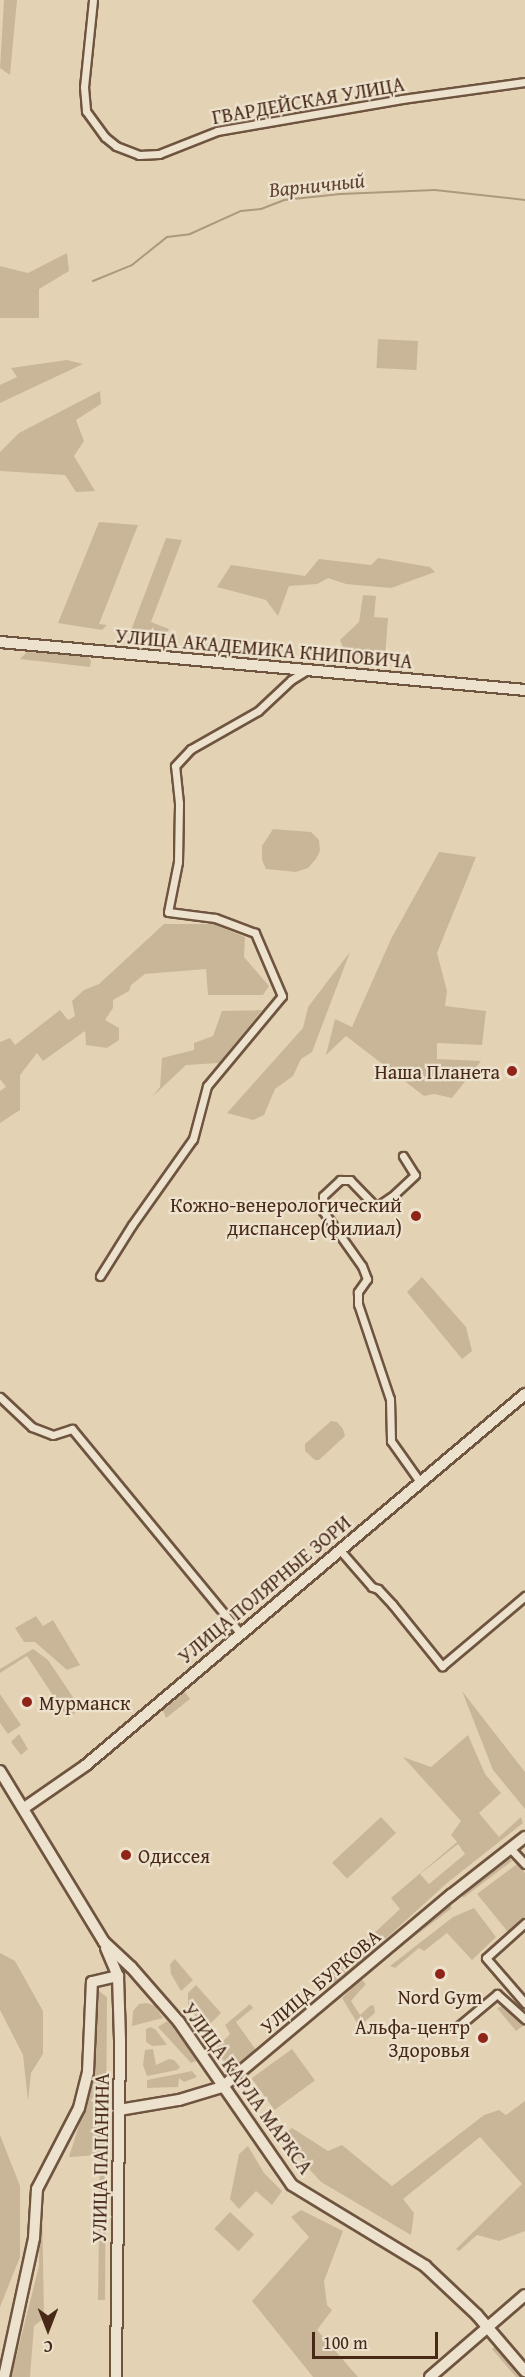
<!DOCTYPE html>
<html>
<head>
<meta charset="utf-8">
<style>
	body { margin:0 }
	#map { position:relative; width:525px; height:2377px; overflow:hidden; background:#e3d3b4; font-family:"Gentium Book Plus",serif }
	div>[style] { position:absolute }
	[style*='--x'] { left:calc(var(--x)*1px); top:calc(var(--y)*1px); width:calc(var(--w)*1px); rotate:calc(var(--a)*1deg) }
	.green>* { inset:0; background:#c9b699; transform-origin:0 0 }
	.stream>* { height:2px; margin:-1px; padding:0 1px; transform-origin:1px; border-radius:1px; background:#ae997f }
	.roads { filter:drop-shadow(2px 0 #6f543f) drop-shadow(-2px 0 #6f543f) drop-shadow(0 2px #6f543f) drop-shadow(0 -2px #6f543f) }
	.street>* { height:7px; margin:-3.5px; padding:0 3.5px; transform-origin:3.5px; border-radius:3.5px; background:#ede2ce }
	.secondary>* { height:10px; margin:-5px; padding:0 5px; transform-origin:5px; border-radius:5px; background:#ede2ce }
	.dots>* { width:16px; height:16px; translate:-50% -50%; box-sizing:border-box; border:3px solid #ede2ce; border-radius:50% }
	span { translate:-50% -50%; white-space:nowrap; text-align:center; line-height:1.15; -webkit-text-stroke:4.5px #ede2ce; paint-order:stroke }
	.street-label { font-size:20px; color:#482918 }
	.poi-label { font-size:20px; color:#482918 }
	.right { translate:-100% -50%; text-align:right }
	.left { translate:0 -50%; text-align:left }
	.water-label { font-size:21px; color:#624532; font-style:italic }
	.north { position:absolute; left:18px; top:2299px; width:60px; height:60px; -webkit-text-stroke:4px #ede2ce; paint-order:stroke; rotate:180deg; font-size:16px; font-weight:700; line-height:24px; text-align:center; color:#482918 }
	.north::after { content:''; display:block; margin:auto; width:21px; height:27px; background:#482918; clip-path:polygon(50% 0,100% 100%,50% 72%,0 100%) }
	.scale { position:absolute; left:312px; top:2332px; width:126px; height:27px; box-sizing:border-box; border:3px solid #482918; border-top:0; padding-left:8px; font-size:18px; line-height:21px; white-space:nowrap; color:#482918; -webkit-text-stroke:4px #ede2ce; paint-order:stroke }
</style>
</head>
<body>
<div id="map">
	<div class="green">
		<div style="clip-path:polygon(4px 0,17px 0,10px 75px,0 68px)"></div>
		<div style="clip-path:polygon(67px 253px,69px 271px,39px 289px,39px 318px,0 318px,0 266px,28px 273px)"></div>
		<div style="left:378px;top:339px;width:40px;height:29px;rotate:3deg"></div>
		<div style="clip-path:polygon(67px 360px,83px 364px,0 403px,0 385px,17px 377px,11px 368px)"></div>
		<div style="clip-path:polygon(100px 391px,101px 404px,76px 420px,84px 441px,74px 456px,95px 491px,76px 492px,65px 475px,0 471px,0 452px,19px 433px)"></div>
		<div style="clip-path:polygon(99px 522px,138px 525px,99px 624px,107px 625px,102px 630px,58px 623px)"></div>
		<div style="clip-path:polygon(166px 538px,182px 540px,151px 622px,169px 629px,167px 634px,130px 633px)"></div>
		<div style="clip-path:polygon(378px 558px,430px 567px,435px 572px,391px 588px,346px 584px,328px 578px,317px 584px,289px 586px,278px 616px,266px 600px,217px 587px,231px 565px,305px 576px,319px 559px,371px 565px)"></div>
		<div style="clip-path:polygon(363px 595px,376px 596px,374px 617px,388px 618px,385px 658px,346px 654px,340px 640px,359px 622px)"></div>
		<div style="clip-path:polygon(27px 652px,88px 656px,91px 661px,90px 667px,20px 659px)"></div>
		<div style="clip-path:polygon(273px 829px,311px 832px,319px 840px,320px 851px,316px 859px,308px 868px,296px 872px,266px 869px,262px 860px,262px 846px)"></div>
		<div style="clip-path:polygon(439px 852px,476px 857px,437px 953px,447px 991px,445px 1006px,486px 1011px,482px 1045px,437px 1043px,437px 1059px,481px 1061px,452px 1098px,434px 1094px,424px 1096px,346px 1036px,326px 1055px,335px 1019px,352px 1027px,391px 939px)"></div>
		<div style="clip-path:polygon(164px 924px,213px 924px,245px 937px,244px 957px,269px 986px,263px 995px,208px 995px,206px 969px,145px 974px,131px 985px,129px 991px,113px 1000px,113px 1008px,105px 1020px,119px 1028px,119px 1040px,107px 1048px,86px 1045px,85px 1031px,43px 1061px,37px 1053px,20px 1075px,20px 1110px,0 1123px,0 1091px,6px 1087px,0 1079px,0 1042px,10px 1038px,15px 1045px,60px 1010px,68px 1020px,75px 1016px,72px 1001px,84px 990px,99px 984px)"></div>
		<div style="clip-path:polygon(350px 952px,312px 1052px,301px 1059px,293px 1076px,275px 1089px,264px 1115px,253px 1120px,227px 1113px,303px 1028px,308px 1007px)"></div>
		<div style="clip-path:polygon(262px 1010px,219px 1063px,186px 1065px,152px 1097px,160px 1087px,162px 1058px,194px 1050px,194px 1043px,213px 1036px,222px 1011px)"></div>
		<div style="clip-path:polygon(422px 1277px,466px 1327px,472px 1351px,462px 1359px,407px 1292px)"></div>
		<div style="clip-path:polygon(331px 1421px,337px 1422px,343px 1429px,345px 1436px,319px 1460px,315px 1460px,305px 1451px,305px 1444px)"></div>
		<div style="clip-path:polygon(36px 1616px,43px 1626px,53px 1620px,80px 1665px,67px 1670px,35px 1642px,24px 1642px,15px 1628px)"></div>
		<div style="clip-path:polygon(33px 1649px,48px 1660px,81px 1709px,68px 1718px,27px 1656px,0 1673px,0 1669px)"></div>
		<div style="clip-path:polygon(462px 1691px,525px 1772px,525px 1809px,493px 1770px)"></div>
		<div style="clip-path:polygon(185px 1692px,190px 1699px,166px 1718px,163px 1710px)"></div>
		<div style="clip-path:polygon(0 1694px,21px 1725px,8px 1734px,0 1723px)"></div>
		<div style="clip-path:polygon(19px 1734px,28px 1749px,21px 1755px,11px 1742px)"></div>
		<div style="clip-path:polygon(evenodd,468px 1735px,485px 1774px,501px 1793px,479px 1813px,499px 1837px,521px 1817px,523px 1823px,447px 1883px,335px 1985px,328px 1976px,400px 1909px,391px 1898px,457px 1842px,451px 1835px,461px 1821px,403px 1757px,431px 1767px,468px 1735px,458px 1844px,465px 1854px,429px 1884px,420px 1874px,458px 1844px)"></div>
		<div style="left:381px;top:1817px;width:22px;height:67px;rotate:47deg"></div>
		<div style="left:509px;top:1857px;width:5px;height:61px;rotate:53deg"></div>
		<div style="clip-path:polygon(517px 1864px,525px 1873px,525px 1917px,508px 1932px,477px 1894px)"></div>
		<div style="left:449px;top:1904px;width:5px;height:90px;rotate:53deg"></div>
		<div style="clip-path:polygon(474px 1908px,496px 1937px,472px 1960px,447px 1933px,424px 1951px,419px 1948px,395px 1968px,390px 1966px,453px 1917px)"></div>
		<div style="clip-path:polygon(0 1953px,15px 1961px,43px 2011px,43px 2054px,31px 2073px,28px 2101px,23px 2055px,0 2010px)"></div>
		<div style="clip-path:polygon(175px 1959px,193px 1980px,181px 1991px,171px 1974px,170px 1964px)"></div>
		<div style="clip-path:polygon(361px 1979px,366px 1984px,351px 2001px,360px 2015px,371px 2005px,374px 2006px,375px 2013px,359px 2026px,342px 1998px)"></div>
		<div style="clip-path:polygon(196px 1985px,221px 2013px,204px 2030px,188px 2004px,188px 1993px)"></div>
		<div style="clip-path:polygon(99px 1991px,107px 1997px,105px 2300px,98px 2300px,100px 2155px,69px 2157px,93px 2080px,95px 1995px)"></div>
		<div style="clip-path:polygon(147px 2003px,155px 2006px,163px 2018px,132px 2026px,133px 2011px,139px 2004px)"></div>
		<div style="clip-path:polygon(250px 2004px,253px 2008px,236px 2022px,256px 2050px,231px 2071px,215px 2049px,230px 2034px,225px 2025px)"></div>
		<div style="clip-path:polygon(503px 2006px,508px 2007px,523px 2026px,516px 2031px,497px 2008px)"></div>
		<div style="clip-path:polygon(167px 2021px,180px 2034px,196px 2061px,191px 2063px,158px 2027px)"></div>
		<div style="clip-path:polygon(151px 2027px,156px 2030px,167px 2045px,152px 2046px,146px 2042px,146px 2029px)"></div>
		<div style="clip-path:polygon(153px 2049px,156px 2065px,169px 2059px,174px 2060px,180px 2067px,177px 2070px,147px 2076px,143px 2065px,145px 2050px)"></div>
		<div style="left:292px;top:2049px;width:39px;height:50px;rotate:54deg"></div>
		<div style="clip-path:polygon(192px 2071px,197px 2077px,184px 2082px,179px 2078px,178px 2087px,147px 2088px,147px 2080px)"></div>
		<div style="clip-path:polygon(525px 2101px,525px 2231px,499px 2241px,477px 2235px,459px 2251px,456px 2249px,522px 2184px,480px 2137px,403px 2199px,414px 2213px,411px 2235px,321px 2182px,280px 2137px,292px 2128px,328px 2151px,342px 2145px,392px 2186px,484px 2115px,499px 2110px,506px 2115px)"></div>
		<div style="clip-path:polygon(0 2135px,20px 2186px,20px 2257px,0 2307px)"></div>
		<div style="clip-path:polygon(248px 2146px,264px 2173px,282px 2191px,272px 2205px,256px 2191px,239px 2209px,230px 2199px,239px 2154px)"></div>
		<div style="clip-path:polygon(40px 2201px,42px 2202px,44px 2318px,34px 2326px,30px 2377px,11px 2377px,39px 2266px)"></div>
		<div style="clip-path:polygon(301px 2210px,343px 2231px,324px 2281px,327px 2305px,332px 2310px,317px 2330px,358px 2377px,313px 2377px,252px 2301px,309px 2237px,291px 2217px)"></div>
		<div style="left:230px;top:2212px;width:33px;height:23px;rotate:43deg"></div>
		<div style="clip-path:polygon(498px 2344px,513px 2362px,523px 2377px,516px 2377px,492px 2349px)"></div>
	</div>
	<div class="stream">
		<div style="--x:93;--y:281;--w:42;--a:-22.3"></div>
		<div style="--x:132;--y:265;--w:45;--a:-38.7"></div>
		<div style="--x:167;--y:237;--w:23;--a:-7"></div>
		<div style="--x:190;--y:234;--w:56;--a:-24.3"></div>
		<div style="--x:241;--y:211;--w:20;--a:-6"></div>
		<div style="--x:261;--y:209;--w:25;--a:-21"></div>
		<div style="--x:284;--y:200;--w:57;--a:-6"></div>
		<div style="--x:341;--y:194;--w:94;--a:-2.4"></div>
		<div style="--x:435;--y:190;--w:91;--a:6.3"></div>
	</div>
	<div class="roads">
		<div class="street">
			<div style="--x:93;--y:0;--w:87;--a:95.9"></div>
			<div style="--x:84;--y:87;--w:24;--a:85"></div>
			<div style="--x:86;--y:111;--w:32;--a:54"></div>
			<div style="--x:105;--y:137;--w:14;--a:39"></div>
			<div style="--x:116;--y:146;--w:25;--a:21"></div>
			<div style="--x:139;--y:155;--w:20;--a:-3"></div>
			<div style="--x:159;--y:154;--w:62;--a:-21.6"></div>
			<div style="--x:217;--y:131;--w:188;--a:-9.8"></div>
			<div style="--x:402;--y:99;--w:124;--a:-7.9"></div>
			<div style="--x:403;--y:1156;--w:22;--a:58"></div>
			<div style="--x:415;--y:1175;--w:33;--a:137"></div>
			<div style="--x:391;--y:1197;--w:18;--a:146"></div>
			<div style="--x:376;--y:1207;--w:37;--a:-134"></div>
			<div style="--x:350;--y:1180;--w:10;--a:180"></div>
			<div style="--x:340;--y:1180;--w:23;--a:137"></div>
			<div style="--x:323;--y:1196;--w:15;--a:90"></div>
			<div style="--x:323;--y:1211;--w:67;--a:54.7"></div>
			<div style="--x:362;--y:1266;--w:14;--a:69"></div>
			<div style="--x:367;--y:1279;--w:16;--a:125"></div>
			<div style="--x:358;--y:1292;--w:12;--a:90"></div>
			<div style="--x:358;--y:1304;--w:100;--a:71.4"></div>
			<div style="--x:390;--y:1399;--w:42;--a:88.6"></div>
			<div style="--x:391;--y:1441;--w:50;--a:54.7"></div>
			<div style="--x:100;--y:1276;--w:60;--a:-57.9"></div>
			<div style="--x:132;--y:1225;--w:105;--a:-54.7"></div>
			<div style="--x:193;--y:1139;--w:55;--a:-75.2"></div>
			<div style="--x:207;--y:1086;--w:117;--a:-50.2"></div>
			<div style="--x:282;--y:996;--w:69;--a:-113.2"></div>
			<div style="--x:255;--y:933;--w:43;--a:-159.4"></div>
			<div style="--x:215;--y:918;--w:47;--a:-172.7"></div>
			<div style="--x:168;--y:912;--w:51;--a:-78.7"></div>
			<div style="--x:178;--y:862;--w:59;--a:-89"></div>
			<div style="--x:179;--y:803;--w:37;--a:-96"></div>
			<div style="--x:175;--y:766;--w:23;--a:-47"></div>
			<div style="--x:191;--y:749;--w:77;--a:-29.6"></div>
			<div style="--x:258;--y:711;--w:45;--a:-43.2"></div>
			<div style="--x:291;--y:680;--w:19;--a:-32"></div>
			<div style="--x:0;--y:1397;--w:44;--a:43.2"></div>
			<div style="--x:32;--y:1427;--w:22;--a:21"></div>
			<div style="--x:53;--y:1435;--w:20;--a:-18"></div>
			<div style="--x:72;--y:1429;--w:264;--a:50.5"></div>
			<div style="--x:339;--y:1549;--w:50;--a:49"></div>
			<div style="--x:372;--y:1587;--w:6;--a:18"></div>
			<div style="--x:378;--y:1589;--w:21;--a:47"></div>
			<div style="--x:392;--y:1604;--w:80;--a:51.1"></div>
			<div style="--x:442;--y:1666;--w:109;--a:-40.1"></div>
			<div style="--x:510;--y:1848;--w:22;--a:47"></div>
			<div style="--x:525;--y:1923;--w:52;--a:138.1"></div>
			<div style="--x:486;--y:1958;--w:60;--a:49.1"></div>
			<div style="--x:454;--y:2030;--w:56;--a:-39.9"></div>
			<div style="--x:497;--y:1994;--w:38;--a:42"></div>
		</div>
		<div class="secondary">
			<div style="--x:0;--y:642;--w:527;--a:5.22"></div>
			<div style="--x:0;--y:1771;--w:200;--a:58.7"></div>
			<div style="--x:104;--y:1942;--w:37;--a:43"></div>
			<div style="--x:131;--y:1967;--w:73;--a:48.9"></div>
			<div style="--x:179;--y:2022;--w:198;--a:55.3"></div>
			<div style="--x:292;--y:2185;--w:156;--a:31.3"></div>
			<div style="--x:425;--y:2266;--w:71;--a:43.3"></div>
			<div style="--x:477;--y:2315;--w:74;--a:49.4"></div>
			<div style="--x:24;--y:1808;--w:75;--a:-34.7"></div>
			<div style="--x:86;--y:1765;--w:575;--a:-40.2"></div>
			<div style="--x:106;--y:1948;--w:30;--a:67"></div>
			<div style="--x:118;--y:1976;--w:65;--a:88.2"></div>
			<div style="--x:120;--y:2041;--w:336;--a:90.7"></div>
			<div style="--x:119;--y:2110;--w:61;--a:-9.5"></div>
			<div style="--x:179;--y:2100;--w:45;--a:-16.8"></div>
			<div style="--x:222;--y:2087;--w:299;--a:-40"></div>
			<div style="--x:451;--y:1895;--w:94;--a:-38.1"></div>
			<div style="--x:4;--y:2377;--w:142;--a:-77.8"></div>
			<div style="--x:34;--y:2238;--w:49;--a:-86.5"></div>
			<div style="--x:37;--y:2189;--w:91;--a:-62.6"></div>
			<div style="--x:79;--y:2108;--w:37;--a:-76"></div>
			<div style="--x:88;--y:2072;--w:90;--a:-87.5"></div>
			<div style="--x:92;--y:1982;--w:27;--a:-13"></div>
			<div style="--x:430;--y:2377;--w:125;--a:-40.8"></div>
		</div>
	</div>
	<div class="dots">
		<div style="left:512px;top:1071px;background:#8f2418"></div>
		<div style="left:416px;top:1216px;background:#8f2418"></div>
		<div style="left:27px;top:1702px;background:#8f2418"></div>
		<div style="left:126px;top:1855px;background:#8f2418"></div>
		<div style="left:440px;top:1974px;background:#8f2418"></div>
		<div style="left:483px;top:2038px;background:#8f2418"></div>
	</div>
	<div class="street-label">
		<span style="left:308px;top:100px;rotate:-10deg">ГВАРДЕЙСКАЯ УЛИЦА</span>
		<span style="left:264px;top:648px;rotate:5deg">УЛИЦА АКАДЕМИКА КНИПОВИЧА</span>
		<span style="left:264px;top:1589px;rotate:-40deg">УЛИЦА ПОЛЯРНЫЕ ЗОРИ</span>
		<span style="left:320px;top:1981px;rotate:-40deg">УЛИЦА БУРКОВА</span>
		<span style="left:248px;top:2088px;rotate:54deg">УЛИЦА КАРЛА МАРКСА</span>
		<span style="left:100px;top:2158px;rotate:-89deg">УЛИЦА ПАПАНИНА</span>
	</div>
	<div class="poi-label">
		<span class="right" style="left:500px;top:1071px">Наша Планета</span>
		<span class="right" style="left:402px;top:1216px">Кожно-венерологический<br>диспансер(филиал)</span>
		<span class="left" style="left:39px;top:1702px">Мурманск</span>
		<span class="left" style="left:138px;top:1855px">Одиссея</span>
		<span style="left:440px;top:1996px">Nord Gym</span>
		<span class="right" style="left:470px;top:2038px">Альфа-центр<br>Здоровья</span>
	</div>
	<div class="water-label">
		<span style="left:317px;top:185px;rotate:-6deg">Варничный</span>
	</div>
	<div class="north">С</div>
	<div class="scale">100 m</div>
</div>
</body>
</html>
